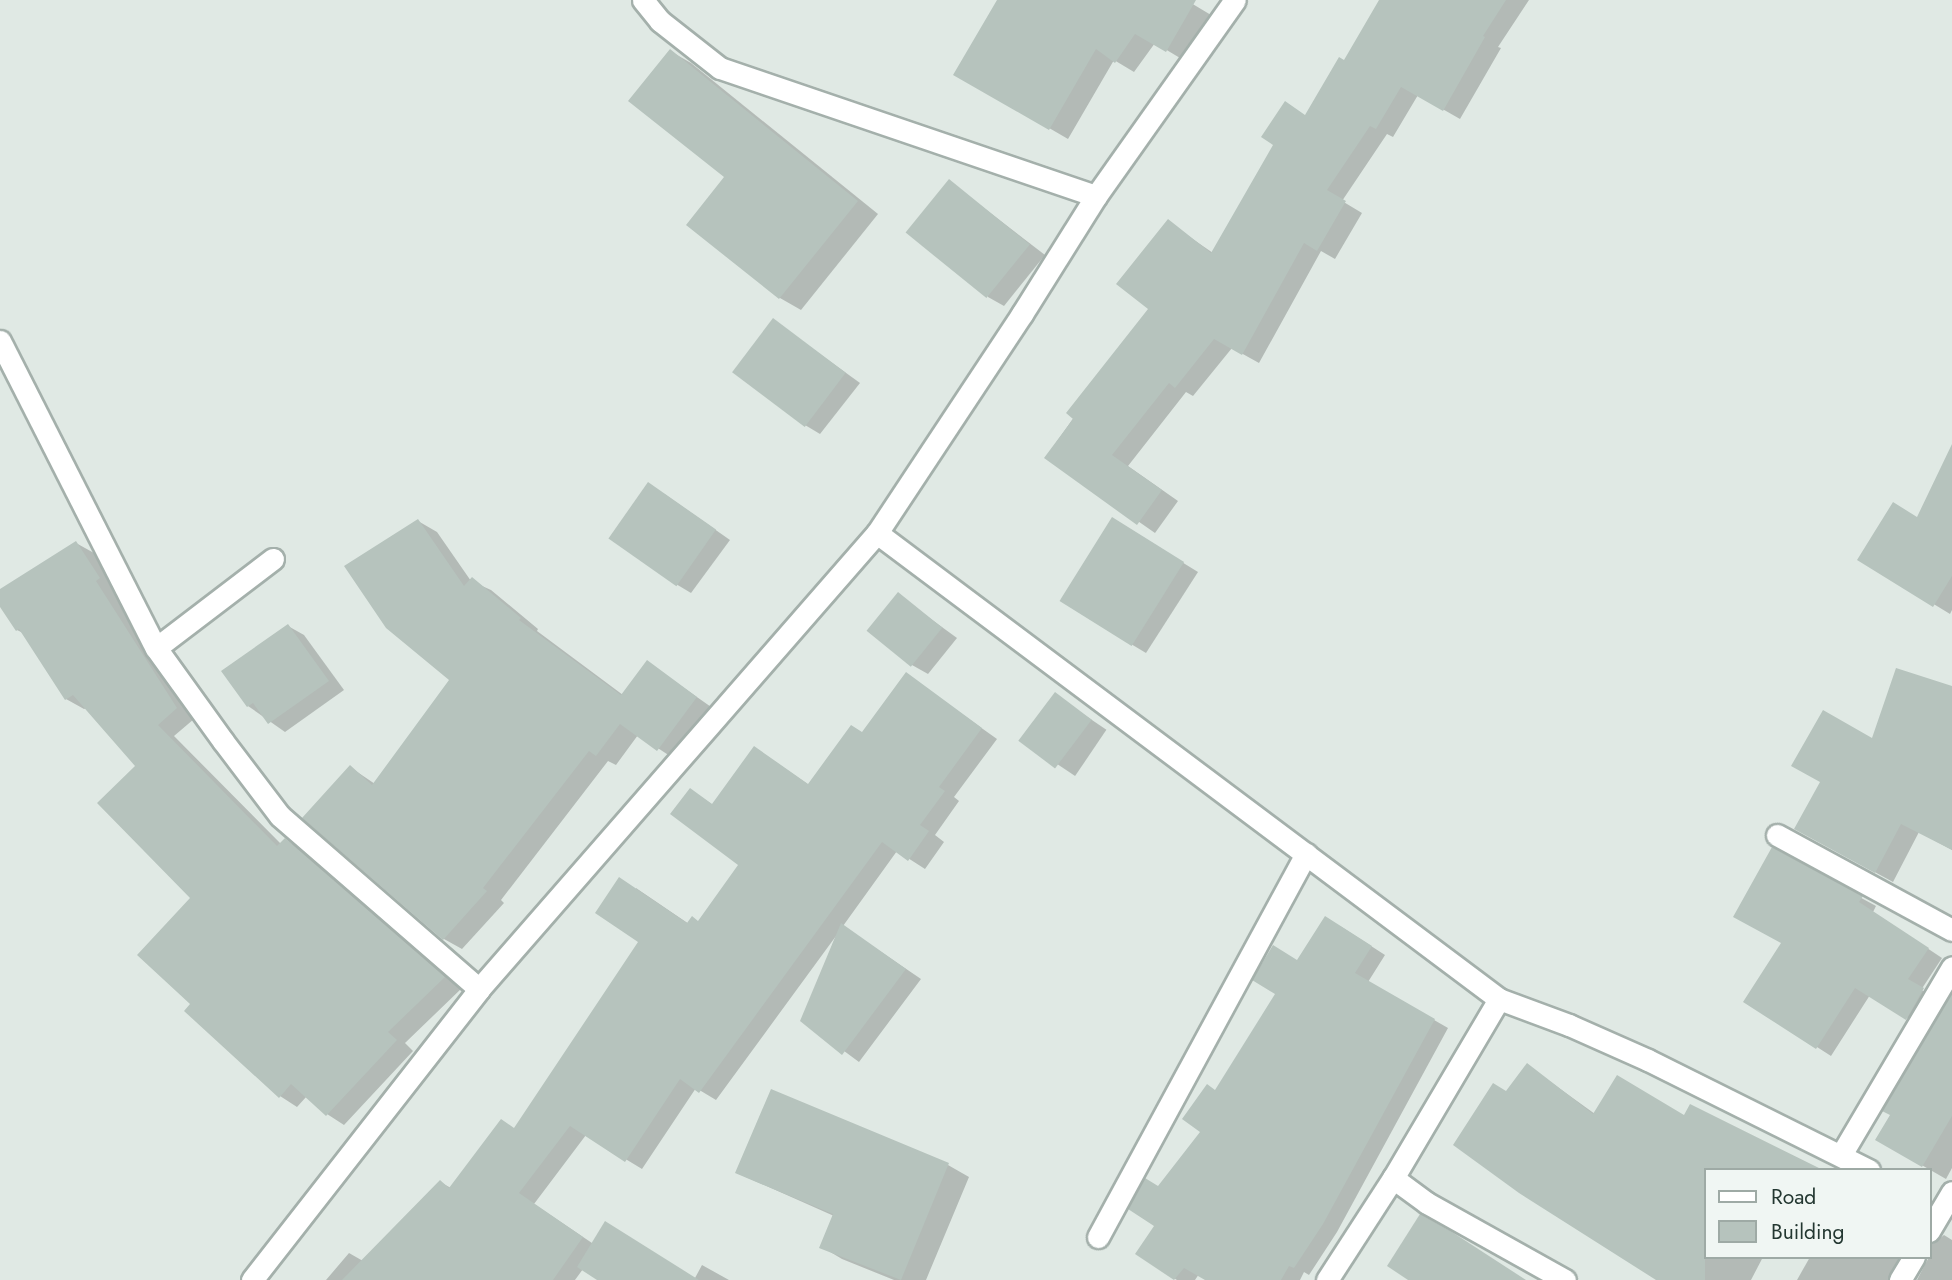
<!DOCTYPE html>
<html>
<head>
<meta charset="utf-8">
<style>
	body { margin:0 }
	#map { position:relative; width:1952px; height:1280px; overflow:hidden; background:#e0e9e4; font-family:Jost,sans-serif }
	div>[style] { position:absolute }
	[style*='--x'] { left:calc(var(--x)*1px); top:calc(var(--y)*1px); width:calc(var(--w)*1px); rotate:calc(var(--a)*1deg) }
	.shadow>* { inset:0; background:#0003; transform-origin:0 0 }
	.building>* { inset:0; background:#b6c3bd; transform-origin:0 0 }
	.roads { filter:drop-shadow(2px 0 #a4b0ab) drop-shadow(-2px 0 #a4b0ab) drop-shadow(0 2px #a4b0ab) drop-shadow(0 -2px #a4b0ab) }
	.street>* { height:21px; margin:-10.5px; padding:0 10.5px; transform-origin:10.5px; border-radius:10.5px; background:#fff }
	.secondary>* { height:21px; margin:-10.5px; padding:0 10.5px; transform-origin:10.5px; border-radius:10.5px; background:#fff }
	span { translate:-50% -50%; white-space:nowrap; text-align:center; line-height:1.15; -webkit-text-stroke:7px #f0f6f3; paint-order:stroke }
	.legend { position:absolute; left:1704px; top:1168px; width:228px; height:91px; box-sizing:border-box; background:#f0f6f3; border:2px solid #9eaaa5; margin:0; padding:9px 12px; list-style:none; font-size:21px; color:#233731 }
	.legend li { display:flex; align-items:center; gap:14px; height:35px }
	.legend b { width:35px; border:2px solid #9eaaa5 }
</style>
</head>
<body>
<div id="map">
	<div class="shadow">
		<div style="clip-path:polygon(1019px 0,1186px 0,1211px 15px,1185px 61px,1155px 43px,1134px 72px,1114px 60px,1068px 139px,956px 74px)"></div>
		<div style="clip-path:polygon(1382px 0,1529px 0,1498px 47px,1501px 48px,1460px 119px,1418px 95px,1393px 137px,1387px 134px,1342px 201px,1362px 213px,1335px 259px,1321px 251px,1259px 363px,1232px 348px,1193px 396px,1186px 392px,1128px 466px,1178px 501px,1155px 533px,1046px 457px,1150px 309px,1168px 222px,1213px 253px,1345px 62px)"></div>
		<div style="clip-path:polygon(670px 51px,691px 63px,878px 214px,801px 310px,780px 298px)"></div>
		<div style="clip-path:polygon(949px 181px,1045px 255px,1004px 306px,988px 297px)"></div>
		<div style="clip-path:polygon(773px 320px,860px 383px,820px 434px,805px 425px)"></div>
		<div style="clip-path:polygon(1952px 470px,1952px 610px,1950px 614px,1860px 559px,1918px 519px)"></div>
		<div style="clip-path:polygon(663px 493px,730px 540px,691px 593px,676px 584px)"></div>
		<div style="clip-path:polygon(418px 521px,437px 532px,471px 581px,491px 590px,538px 629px,537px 631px,623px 695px,647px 662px,714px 709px,676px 760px,638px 735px,616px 765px,608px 761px,501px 900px,504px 903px,462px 949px,444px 939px,350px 767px,375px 784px,452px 680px)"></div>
		<div style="clip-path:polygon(1128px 529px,1198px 572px,1146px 653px,1131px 644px)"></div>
		<div style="clip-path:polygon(76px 543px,94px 553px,117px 588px,113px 591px,194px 719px,174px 736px,281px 844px,285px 840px,303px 850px,462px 988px,405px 1043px,413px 1051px,344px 1125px,327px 1114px,307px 1096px,297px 1107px,280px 1096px,193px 1004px,192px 897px,137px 766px,87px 708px,84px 709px,66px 699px,25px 634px,17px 630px,0 604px,0 591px)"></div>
		<div style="clip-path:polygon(898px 595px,957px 638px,928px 674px,912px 665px)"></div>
		<div style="clip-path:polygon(288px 626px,304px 635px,344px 690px,285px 732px,248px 706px)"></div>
		<div style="clip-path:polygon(907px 675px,997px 739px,954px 797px,959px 801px,935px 835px,944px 842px,925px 869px,897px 851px,843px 926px,921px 979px,859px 1062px,802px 1020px,836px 936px,716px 1100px,696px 1088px,642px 1169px,586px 1135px,534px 1204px,592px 1243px,695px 1278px,702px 1265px,729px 1280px,600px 1280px,583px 1269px,575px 1280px,326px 1280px,349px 1253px,363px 1261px,440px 1182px,451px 1188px,515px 1129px,641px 942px,636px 888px,689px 924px,699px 922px,740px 865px,691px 790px,713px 805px,755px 748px,809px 785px,863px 734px)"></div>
		<div style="clip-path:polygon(1952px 688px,1952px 850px,1919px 832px,1893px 882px,1814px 839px,1873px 741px)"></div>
		<div style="left:1055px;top:695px;width:62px;height:56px;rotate:34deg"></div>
		<div style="clip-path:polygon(1773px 850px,1876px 906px,1873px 912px,1942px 958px,1921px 990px,1938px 998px,1921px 1026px,1870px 995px,1831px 1056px,1817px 1047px,1783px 943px)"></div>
		<div style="clip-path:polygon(1340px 926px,1385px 955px,1368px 982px,1448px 1028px,1337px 1232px,1309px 1275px,1304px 1272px,1300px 1280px,1209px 1280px,1199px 1274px,1195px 1280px,1177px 1280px,1137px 1254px,1156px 1225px,1159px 1188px,1202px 1132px,1216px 1092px,1297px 962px)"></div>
		<div style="clip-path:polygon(1952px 1006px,1952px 1168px,1946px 1179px,1878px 1140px)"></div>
		<div style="clip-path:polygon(1527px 1065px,1595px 1114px,1705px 1170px,1705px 1257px,1763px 1257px,1751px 1280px,1659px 1280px,1507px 1092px)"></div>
		<div style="clip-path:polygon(948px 1165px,969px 1177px,926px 1280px,894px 1280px,842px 1259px,822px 1247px,834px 1216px,737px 1173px)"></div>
		<div style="clip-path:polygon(1929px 1225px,1936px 1229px,1933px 1244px,1944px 1235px,1952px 1240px,1952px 1280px,1917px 1280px,1929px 1257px)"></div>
		<div style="clip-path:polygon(1810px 1257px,1922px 1257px,1907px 1280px,1797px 1280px)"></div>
	</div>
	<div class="building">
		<div style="clip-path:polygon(997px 0,1196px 0,1166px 52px,1135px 34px,1115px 63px,1096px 49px,1049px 130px,953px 75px)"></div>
		<div style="clip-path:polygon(1379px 0,1506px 0,1483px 36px,1485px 37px,1443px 111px,1401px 87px,1376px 129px,1370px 126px,1327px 190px,1346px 201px,1317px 251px,1304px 243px,1242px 355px,1214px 339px,1175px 388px,1169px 383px,1112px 455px,1162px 490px,1137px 525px,1044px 458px,1073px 419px,1066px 413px,1148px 309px,1116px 284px,1168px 219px,1211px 253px,1273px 145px,1261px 137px,1285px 101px,1305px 115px,1339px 57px,1344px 60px)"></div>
		<div style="clip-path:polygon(670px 49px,858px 201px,779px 299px,686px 225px,724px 177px,628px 101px)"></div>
		<div style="left:949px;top:179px;width:104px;height:69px;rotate:39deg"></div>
		<div style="left:773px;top:318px;width:91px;height:68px;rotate:37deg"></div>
		<div style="clip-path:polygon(1952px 444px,1952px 576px,1933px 607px,1857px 560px,1893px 502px,1917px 517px)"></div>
		<div style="left:648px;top:482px;width:83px;height:69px;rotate:35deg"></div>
		<div style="left:1112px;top:517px;width:85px;height:99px;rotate:32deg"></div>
		<div style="clip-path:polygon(418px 519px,464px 586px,472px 577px,521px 618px,519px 620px,621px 695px,647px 660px,697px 697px,657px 751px,620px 724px,596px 756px,589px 751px,483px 888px,487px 891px,443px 940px,302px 818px,350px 765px,372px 785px,449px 680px,386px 628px,344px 566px)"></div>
		<div style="clip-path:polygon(76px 541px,100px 578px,96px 581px,177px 708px,158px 725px,277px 846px,285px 838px,445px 977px,388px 1032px,397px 1040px,326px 1116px,291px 1084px,279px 1098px,184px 1011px,190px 1004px,137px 955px,190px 898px,97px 803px,135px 766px,73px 695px,65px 700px,19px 629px,16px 631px,0 607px,0 589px)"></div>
		<div style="left:898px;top:592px;width:57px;height:50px;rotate:39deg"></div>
		<div style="clip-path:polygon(288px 624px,329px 681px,268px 724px,253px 703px,247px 707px,221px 671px)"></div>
		<div style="clip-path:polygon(1896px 668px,1952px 686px,1952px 850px,1901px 824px,1875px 873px,1794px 829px,1820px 782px,1791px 766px,1823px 710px,1872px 738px)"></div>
		<div style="clip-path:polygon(906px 672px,982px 728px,939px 787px,945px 791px,920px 825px,929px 831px,908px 861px,882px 842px,699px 1093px,680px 1079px,625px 1162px,570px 1126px,519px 1193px,583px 1237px,553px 1280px,342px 1280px,440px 1180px,449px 1188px,501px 1119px,514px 1128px,638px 942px,595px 913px,619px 877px,687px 923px,692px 916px,698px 921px,738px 865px,670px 814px,690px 788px,712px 804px,754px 746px,808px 784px,851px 725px,862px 732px)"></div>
		<div style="left:1055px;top:692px;width:46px;height:61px;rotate:37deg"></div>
		<div style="clip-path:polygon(1772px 847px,1863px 896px,1859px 902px,1929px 948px,1908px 979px,1924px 988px,1906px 1020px,1855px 988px,1816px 1049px,1743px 1002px,1781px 943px,1733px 917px)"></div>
		<div style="clip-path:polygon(1325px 916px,1372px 946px,1355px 973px,1435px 1019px,1323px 1224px,1294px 1268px,1289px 1266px,1281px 1280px,1205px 1280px,1184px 1268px,1174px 1280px,1135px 1254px,1154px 1226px,1128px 1209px,1145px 1178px,1158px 1186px,1200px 1132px,1182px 1119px,1207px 1084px,1215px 1090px,1275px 994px,1252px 980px,1273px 945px,1297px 960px)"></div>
		<div style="clip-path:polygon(841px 923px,906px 969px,842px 1055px,800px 1021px)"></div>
		<div style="clip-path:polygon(1952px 993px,1952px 1116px,1922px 1167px,1875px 1140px,1890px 1115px,1882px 1111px)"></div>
		<div style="clip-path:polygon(1527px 1063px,1593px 1114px,1617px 1075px,1684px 1115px,1690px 1104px,1823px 1170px,1705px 1170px,1705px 1280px,1656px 1280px,1519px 1193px,1453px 1145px,1493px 1083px,1506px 1091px)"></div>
		<div style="clip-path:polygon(771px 1089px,949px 1163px,901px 1280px,819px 1248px,833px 1214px,735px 1173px)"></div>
		<div style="clip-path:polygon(1420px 1214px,1452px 1232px,1526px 1280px,1408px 1280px,1387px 1266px)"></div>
		<div style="clip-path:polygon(605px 1221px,699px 1280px,597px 1280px,577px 1267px)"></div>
	</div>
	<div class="roads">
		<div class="street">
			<div style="--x:0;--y:341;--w:344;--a:63.1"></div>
			<div style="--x:156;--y:648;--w:115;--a:54.2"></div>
			<div style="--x:223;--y:741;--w:94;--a:52.8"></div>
			<div style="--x:280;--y:816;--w:264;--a:41"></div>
			<div style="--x:877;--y:533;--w:777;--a:36.84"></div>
			<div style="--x:1499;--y:999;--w:75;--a:20.4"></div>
			<div style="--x:1569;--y:1025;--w:86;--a:23.9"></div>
			<div style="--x:1648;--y:1060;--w:247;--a:26.5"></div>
			<div style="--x:156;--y:648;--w:147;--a:-37.3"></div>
			<div style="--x:1777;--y:835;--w:199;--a:28.5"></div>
			<div style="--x:1499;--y:999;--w:208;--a:120.6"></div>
			<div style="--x:1393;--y:1178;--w:42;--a:36.3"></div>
			<div style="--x:1427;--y:1203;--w:158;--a:29.2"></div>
			<div style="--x:1841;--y:1155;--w:218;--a:-59.4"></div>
			<div style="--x:1929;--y:1231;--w:45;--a:-59.5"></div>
			<div style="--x:1098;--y:1237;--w:436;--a:-61.5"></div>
			<div style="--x:1327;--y:1280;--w:121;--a:-57.1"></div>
			<div style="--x:1900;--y:1280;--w:27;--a:-59"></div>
		</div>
		<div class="secondary">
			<div style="--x:643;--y:0;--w:27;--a:51"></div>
			<div style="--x:660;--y:21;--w:76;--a:38.1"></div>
			<div style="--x:720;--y:68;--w:397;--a:18.8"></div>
			<div style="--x:252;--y:1280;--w:369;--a:-52"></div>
			<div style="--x:479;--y:989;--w:605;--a:-48.89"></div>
			<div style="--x:877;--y:533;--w:263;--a:-56.5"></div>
			<div style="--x:1022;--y:314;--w:139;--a:-57.9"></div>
			<div style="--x:1096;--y:196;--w:240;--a:-54.7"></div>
		</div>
	</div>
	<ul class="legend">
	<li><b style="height:9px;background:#fff"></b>Road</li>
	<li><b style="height:19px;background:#b6c3bd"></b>Building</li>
	</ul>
</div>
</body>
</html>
